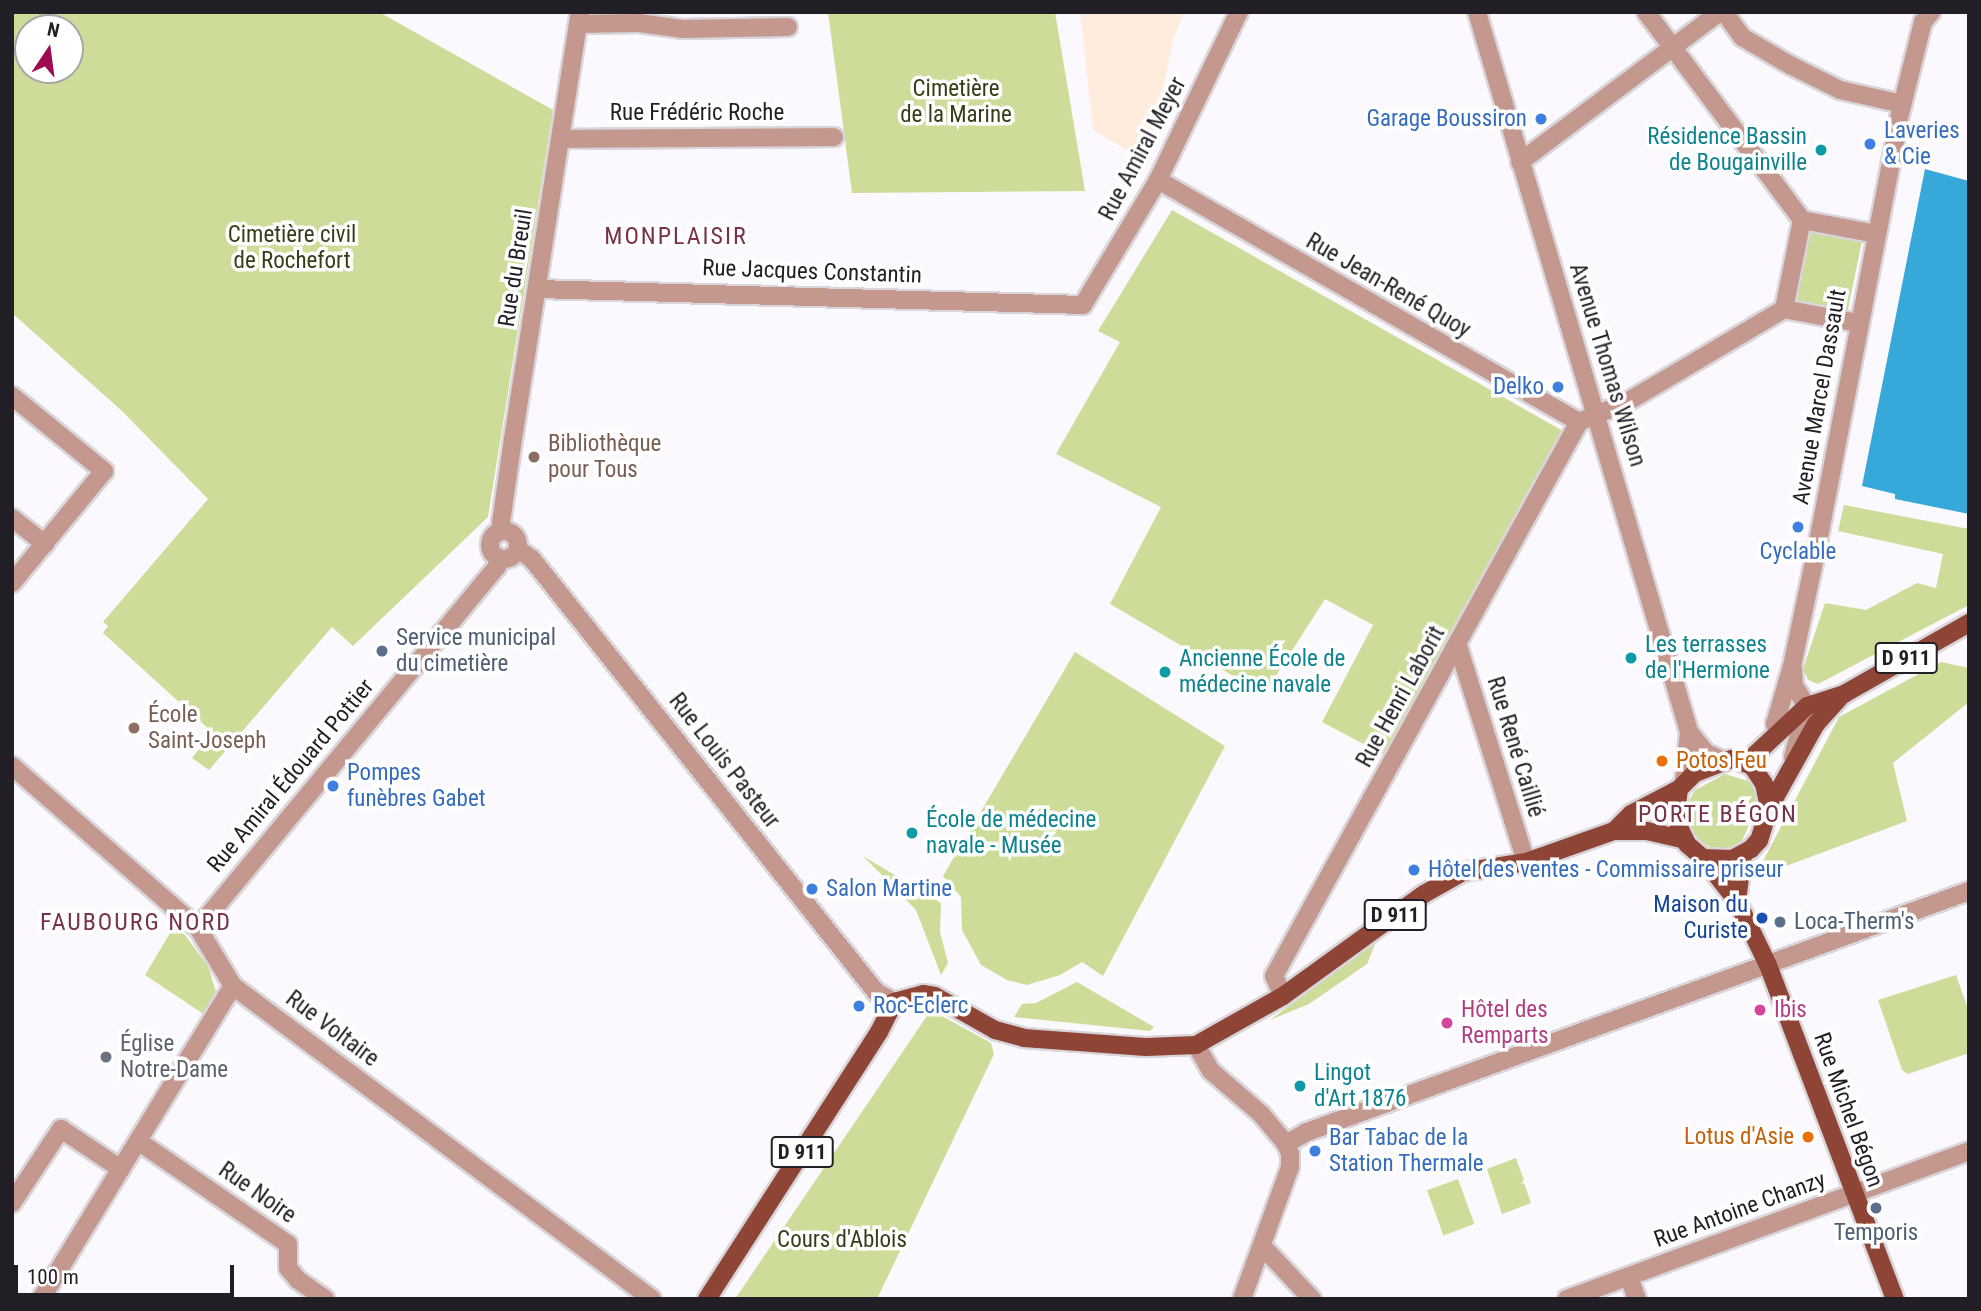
<!DOCTYPE html>
<html>
<head>
<meta charset="utf-8">
<style>
	body { margin:0 }
	#map { position:relative; width:1981px; height:1311px; overflow:hidden; background:#fbf9fd; font-family:"Roboto Condensed",sans-serif }
	div>[style] { position:absolute }
	[style*='--x'] { left:calc(var(--x)*1px); top:calc(var(--y)*1px); width:calc(var(--w)*1px); rotate:calc(var(--a)*1deg) }
	.industrial>* { inset:0; background:#ffecdc }
	.green>* { inset:0; background:#cddc99; transform-origin:0 0 }
	.water>* { inset:0; background:#36a8d9 }
	.roads { filter:drop-shadow(2px 0 #d8d6db) drop-shadow(-2px 0 #d8d6db) drop-shadow(0 2px #d8d6db) drop-shadow(0 -2px #d8d6db) }
	.minor>* { height:18px; margin:-9px; padding:0 9px; transform-origin:9px; border-radius:9px; background:#c4988e }
	.minor>.ring { margin:-9px; padding:0; box-sizing:content-box; background:none; border:18px solid #c4988e; border-radius:50% }
	.major>* { height:18px; margin:-9px; padding:0 9px; transform-origin:9px; border-radius:9px; background:#8f4536 }
	.dots>* { width:19px; height:19px; translate:-50% -50%; box-sizing:border-box; border:4px solid #fff; border-radius:50% }
	span { translate:-50% -50%; white-space:nowrap; text-align:center; line-height:1.15; -webkit-text-stroke:7px #fff; paint-order:stroke }
	.shield-label span { padding:2px 5px; background:#fff; border:2px solid; border-radius:5px; -webkit-text-stroke-width:0 }
	.shield-label { font-size:21px; color:#221e26; font-weight:700 }
	.park-label { font-size:23px; color:#373e17 }
	.street-label { font-size:23px; color:#221e26 }
	.shop-label { font-size:23px; color:#366cbe }
	.right { translate:-100% -50%; text-align:right }
	.left { translate:0 -50%; text-align:left }
	.culture-label { font-size:23px; color:#0d838f }
	.education-label { font-size:23px; color:#785e54 }
	.service-label { font-size:23px; color:#4e5e75 }
	.food-label { font-size:23px; color:#c56008 }
	.transit-label { font-size:23px; color:#164399 }
	.hotel-label { font-size:23px; color:#b23c85 }
	.worship-label { font-size:23px; color:#5b616d }
	.neighbourhood-label { font-size:24px; color:#78334a; letter-spacing:2px }
	.frame { position:absolute; inset:0; border:14px solid #221e26; pointer-events:none }
	.north { position:absolute; left:14px; top:14px; width:70px; height:70px; box-sizing:border-box; background:#fff; border:2px solid #a7a5a8; border-radius:50%; rotate:13deg; font-size:19px; font-weight:700; line-height:28px; text-align:center; color:#221e26 }
	.north::after { content:''; display:block; margin:auto; width:24px; height:32px; background:#9f0951; clip-path:polygon(50% 0,100% 100%,50% 72%,0 100%) }
	.scale { position:absolute; left:14px; top:1265px; width:220px; height:32px; box-sizing:border-box; border:4px solid #221e26; border-top:0; padding-left:9px; font-size:21px; line-height:24px; white-space:nowrap; color:#221e26; -webkit-text-stroke:5px #fff; paint-order:stroke }
</style>
</head>
<body>
<div id="map">
	<div class="industrial">
		<div style="clip-path:polygon(1080px 12px,1184px 12px,1173px 40px,1148px 163px,1093px 130px)"></div>
	</div>
	<div class="green">
		<div style="clip-path:polygon(evenodd,12px 12px,379px 12px,553px 110px,488px 517px,353px 646px,332px 627px,209px 770px,192px 758px,212px 732px,103px 633px,108px 626px,103px 622px,208px 499px,122px 411px,12px 313px,12px 12px,28px 28px,70px 28px,70px 70px,28px 70px,28px 28px)"></div>
		<div style="clip-path:polygon(828px 12px,1055px 12px,1085px 191px,852px 193px)"></div>
		<div style="clip-path:polygon(1172px 210px,1563px 431px,1386px 756px,1322px 722px,1373px 625px,1325px 599px,1264px 694px,1110px 604px,1161px 507px,1056px 454px,1120px 342px,1098px 331px)"></div>
		<div style="clip-path:polygon(1817px 231px,1862px 241px,1847px 314px,1800px 304px,1796px 297px,1809px 234px)"></div>
		<div style="clip-path:polygon(1844px 505px,1969px 529px,1969px 605px,1818px 684px,1808px 680px,1803px 669px,1825px 603px,1866px 610px,1917px 583px,1936px 588px,1943px 554px,1838px 531px)"></div>
		<div style="clip-path:polygon(1075px 652px,1225px 746px,1103px 976px,1082px 962px,1060px 975px,1027px 985px,1007px 980px,981px 965px,962px 930px,961px 897px,943px 876px)"></div>
		<div style="clip-path:polygon(1941px 662px,1969px 668px,1969px 702px,1893px 763px,1907px 821px,1754px 878px,1839px 717px)"></div>
		<div style="clip-path:polygon(1725px 774px,1748px 781px,1755px 788px,1757px 808px,1740px 845px,1722px 850px,1707px 846px,1686px 828px,1686px 805px,1695px 790px)"></div>
		<div style="clip-path:polygon(863px 856px,941px 903px,940px 932px,948px 963px,941px 975px,916px 910px)"></div>
		<div style="clip-path:polygon(176px 923px,208px 966px,216px 992px,205px 1015px,145px 975px)"></div>
		<div style="clip-path:polygon(1376px 942px,1367px 964px,1309px 1004px,1270px 1020px)"></div>
		<div style="clip-path:polygon(1956px 975px,1969px 1012px,1969px 1053px,1908px 1074px,1902px 1070px,1878px 1000px)"></div>
		<div style="clip-path:polygon(1077px 982px,1154px 1027px,1150px 1031px,1014px 1017px,1022px 1004px,1036px 1003px)"></div>
		<div style="clip-path:polygon(931px 1010px,991px 1043px,994px 1054px,877px 1299px,735px 1299px)"></div>
		<div style="clip-path:polygon(1516px 1158px,1524px 1180px,1521px 1184px,1524px 1183px,1531px 1203px,1502px 1214px,1487px 1169px)"></div>
		<div style="left:1458px;top:1179px;width:48px;height:33px;rotate:70deg"></div>
	</div>
	<div class="water">
		<div style="clip-path:polygon(1925px 169px,1969px 181px,1969px 514px,1895px 499px,1895px 494px,1862px 486px)"></div>
	</div>
	<div class="roads">
		<div class="minor">
			<div style="--x:1477;--y:12;--w:751;--a:73.59"></div>
			<div style="--x:1689;--y:732;--w:50;--a:95.7"></div>
			<div style="--x:1646;--y:12;--w:260;--a:53.1"></div>
			<div style="--x:1724;--y:12;--w:31;--a:54"></div>
			<div style="--x:1742;--y:37;--w:56;--a:30.3"></div>
			<div style="--x:1790;--y:65;--w:56;--a:26.6"></div>
			<div style="--x:1840;--y:90;--w:64;--a:12.7"></div>
			<div style="--x:578;--y:24;--w:61;--a:-0.9"></div>
			<div style="--x:639;--y:23;--w:43;--a:7.9"></div>
			<div style="--x:682;--y:29;--w:106;--a:-1.1"></div>
			<div style="--x:1899;--y:118;--w:99;--a:-76"></div>
			<div style="--x:1923;--y:22;--w:13;--a:-51"></div>
			<div style="--x:561;--y:139;--w:273;--a:-0.4"></div>
			<div style="--x:1520;--y:162;--w:250;--a:-36.9"></div>
			<div style="--x:1158;--y:180;--w:486;--a:29.9"></div>
			<div style="--x:1579;--y:422;--w:52;--a:-22.6"></div>
			<div style="--x:1627;--y:402;--w:182;--a:-30.6"></div>
			<div style="--x:538;--y:289;--w:545;--a:1.68"></div>
			<div style="--x:1083;--y:305;--w:146;--a:-59"></div>
			<div style="--x:1158;--y:180;--w:187;--a:-64.3"></div>
			<div style="--x:1858;--y:323;--w:75;--a:-169.3"></div>
			<div style="--x:1784;--y:309;--w:91;--a:-78.6"></div>
			<div style="--x:1802;--y:220;--w:75;--a:10.7"></div>
			<div style="--x:12;--y:396;--w:119;--a:39.2"></div>
			<div style="--x:104;--y:471;--w:145;--a:129.4"></div>
			<div style="--x:12;--y:518;--w:42;--a:38.2"></div>
			<div style="--x:504;--y:531;--w:9;--a:-111"></div>
			<div style="--x:501;--y:523;--w:85;--a:-81.9"></div>
			<div style="--x:513;--y:439;--w:432;--a:-81.1"></div>
			<div class="ring" style="left:490px;top:531px;width:10px;height:10px"></div>
			<div style="--x:518;--y:549;--w:17;--a:36"></div>
			<div style="--x:532;--y:559;--w:553;--a:51.53"></div>
			<div style="--x:876;--y:992;--w:21;--a:29"></div>
			<div style="--x:1458;--y:646;--w:226;--a:72.5"></div>
			<div style="--x:1793;--y:669;--w:17;--a:87"></div>
			<div style="--x:1794;--y:686;--w:24;--a:57"></div>
			<div style="--x:1807;--y:706;--w:53;--a:105.4"></div>
			<div style="--x:1778;--y:731;--w:8;--a:-113"></div>
			<div style="--x:1775;--y:724;--w:60;--a:-73.7"></div>
			<div style="--x:1792;--y:666;--w:122;--a:-78.1"></div>
			<div style="--x:1817;--y:547;--w:418;--a:-79.1"></div>
			<div style="--x:1689;--y:732;--w:27;--a:51"></div>
			<div style="--x:1706;--y:753;--w:17;--a:24"></div>
			<div style="--x:12;--y:766;--w:247;--a:41.1"></div>
			<div style="--x:198;--y:928;--w:68;--a:58.9"></div>
			<div style="--x:233;--y:986;--w:523;--a:36.76"></div>
			<div style="--x:198;--y:928;--w:469;--a:-50.4"></div>
			<div style="--x:497;--y:567;--w:9;--a:-72"></div>
			<div style="--x:1283;--y:996;--w:22;--a:-114"></div>
			<div style="--x:1274;--y:976;--w:632;--a:-61.17"></div>
			<div style="--x:1196;--y:1045;--w:30;--a:60"></div>
			<div style="--x:1211;--y:1071;--w:66;--a:40.7"></div>
			<div style="--x:1261;--y:1114;--w:39;--a:50"></div>
			<div style="--x:1286;--y:1144;--w:11;--a:68"></div>
			<div style="--x:1290;--y:1154;--w:13;--a:90"></div>
			<div style="--x:1290;--y:1167;--w:140;--a:110"></div>
			<div style="--x:138;--y:1141;--w:182;--a:34.5"></div>
			<div style="--x:288;--y:1244;--w:24;--a:90"></div>
			<div style="--x:288;--y:1268;--w:16;--a:50"></div>
			<div style="--x:298;--y:1280;--w:33;--a:35"></div>
			<div style="--x:1286;--y:1144;--w:24;--a:-30"></div>
			<div style="--x:1307;--y:1132;--w:705;--a:-20"></div>
			<div style="--x:12;--y:1203;--w:89;--a:-56.5"></div>
			<div style="--x:61;--y:1129;--w:72;--a:33.7"></div>
			<div style="--x:1262;--y:1246;--w:73;--a:46.7"></div>
			<div style="--x:1629;--y:1277;--w:23;--a:70"></div>
			<div style="--x:41;--y:1299;--w:367;--a:-58.5"></div>
			<div style="--x:1567;--y:1299;--w:428;--a:-20.2"></div>
		</div>
		<div class="major">
			<div style="--x:1747;--y:762;--w:82;--a:-43"></div>
			<div style="--x:1807;--y:706;--w:39;--a:-18"></div>
			<div style="--x:1844;--y:694;--w:144;--a:-29.6"></div>
			<div style="--x:1769;--y:808;--w:96;--a:-60.8"></div>
			<div style="--x:1816;--y:724;--w:38;--a:-48"></div>
			<div style="--x:1614;--y:831;--w:24;--a:-45"></div>
			<div style="--x:1631;--y:814;--w:54;--a:-27.5"></div>
			<div style="--x:1679;--y:789;--w:23;--a:-45"></div>
			<div style="--x:1695;--y:773;--w:40;--a:-21"></div>
			<div style="--x:1732;--y:759;--w:21;--a:19"></div>
			<div style="--x:1752;--y:766;--w:22;--a:56"></div>
			<div style="--x:1764;--y:784;--w:25;--a:78"></div>
			<div style="--x:1769;--y:808;--w:34;--a:107"></div>
			<div style="--x:1759;--y:840;--w:12;--a:132"></div>
			<div style="--x:1751;--y:849;--w:21;--a:152"></div>
			<div style="--x:1732;--y:859;--w:29;--a:-178"></div>
			<div style="--x:1703;--y:858;--w:21;--a:-139"></div>
			<div style="--x:1687;--y:844;--w:19;--a:-115"></div>
			<div style="--x:1679;--y:827;--w:14;--a:-102"></div>
			<div style="--x:1676;--y:813;--w:24;--a:-83"></div>
			<div style="--x:1703;--y:858;--w:55;--a:51.7"></div>
			<div style="--x:1737;--y:901;--w:71;--a:64.2"></div>
			<div style="--x:1768;--y:965;--w:357;--a:69.2"></div>
			<div style="--x:1737;--y:901;--w:47;--a:-82.7"></div>
			<div style="--x:707;--y:1299;--w:318;--a:-57.2"></div>
			<div style="--x:879;--y:1032;--w:34;--a:-63"></div>
			<div style="--x:894;--y:1002;--w:30;--a:-15"></div>
			<div style="--x:923;--y:994;--w:12;--a:9"></div>
			<div style="--x:935;--y:996;--w:69;--a:29.5"></div>
			<div style="--x:995;--y:1030;--w:30;--a:15"></div>
			<div style="--x:1024;--y:1038;--w:122;--a:4.2"></div>
			<div style="--x:1146;--y:1047;--w:50;--a:-2.3"></div>
			<div style="--x:1196;--y:1045;--w:100;--a:-29.4"></div>
			<div style="--x:1283;--y:996;--w:174;--a:-35.9"></div>
			<div style="--x:1424;--y:894;--w:45;--a:-29.4"></div>
			<div style="--x:1463;--y:872;--w:64;--a:-9"></div>
			<div style="--x:1526;--y:862;--w:93;--a:-19.4"></div>
			<div style="--x:1614;--y:831;--w:33;--a:0"></div>
			<div style="--x:1647;--y:831;--w:39;--a:13"></div>
		</div>
	</div>
	<div class="dots">
		<div style="left:1541px;top:119px;background:#3f7fe0"></div>
		<div style="left:1870px;top:144px;background:#3f7fe0"></div>
		<div style="left:1821px;top:150px;background:#0f9aa8"></div>
		<div style="left:1558px;top:387px;background:#3f7fe0"></div>
		<div style="left:534px;top:457px;background:#8d6e63"></div>
		<div style="left:1798px;top:527px;background:#3f7fe0"></div>
		<div style="left:382px;top:651px;background:#5c6f8a"></div>
		<div style="left:1631px;top:658px;background:#0f9aa8"></div>
		<div style="left:1165px;top:672px;background:#0f9aa8"></div>
		<div style="left:134px;top:728px;background:#8d6e63"></div>
		<div style="left:1662px;top:761px;background:#e8710a"></div>
		<div style="left:333px;top:786px;background:#3f7fe0"></div>
		<div style="left:912px;top:833px;background:#0f9aa8"></div>
		<div style="left:1414px;top:870px;background:#3f7fe0"></div>
		<div style="left:812px;top:889px;background:#3f7fe0"></div>
		<div style="left:1762px;top:918px;background:#1a4fb4"></div>
		<div style="left:1780px;top:922px;background:#5c6f8a"></div>
		<div style="left:859px;top:1006px;background:#3f7fe0"></div>
		<div style="left:1760px;top:1010px;background:#d1479c"></div>
		<div style="left:1447px;top:1023px;background:#d1479c"></div>
		<div style="left:106px;top:1057px;background:#6b7280"></div>
		<div style="left:1300px;top:1086px;background:#0f9aa8"></div>
		<div style="left:1808px;top:1137px;background:#e8710a"></div>
		<div style="left:1315px;top:1151px;background:#3f7fe0"></div>
		<div style="left:1876px;top:1208px;background:#5c6f8a"></div>
	</div>
	<div class="shield-label">
		<span style="left:1906px;top:658px">D 911</span>
		<span style="left:1395px;top:915px">D 911</span>
		<span style="left:802px;top:1152px">D 911</span>
	</div>
	<div class="park-label">
		<span style="left:956px;top:102px">Cimetière<br>de la Marine</span>
		<span style="left:292px;top:248px">Cimetière civil<br>de Rochefort</span>
		<span style="left:842px;top:1240px">Cours d'Ablois</span>
	</div>
	<div class="street-label">
		<span style="left:697px;top:113px">Rue Frédéric Roche</span>
		<span style="left:1143px;top:149px;rotate:-62deg">Rue Amiral Meyer</span>
		<span style="left:516px;top:268px;rotate:-81deg">Rue du Breuil</span>
		<span style="left:812px;top:272px;rotate:2deg">Rue Jacques Constantin</span>
		<span style="left:1388px;top:286px;rotate:30deg">Rue Jean-René Quoy</span>
		<span style="left:1607px;top:365px;rotate:73deg">Avenue Thomas Wilson</span>
		<span style="left:1820px;top:397px;rotate:-80deg">Avenue Marcel Dassault</span>
		<span style="left:1401px;top:697px;rotate:-61deg">Rue Henri Laborit</span>
		<span style="left:1515px;top:747px;rotate:73deg">Rue René Caillié</span>
		<span style="left:724px;top:761px;rotate:52deg">Rue Louis Pasteur</span>
		<span style="left:291px;top:776px;rotate:-50deg">Rue Amiral Édouard Pottier</span>
		<span style="left:332px;top:1029px;rotate:37deg">Rue Voltaire</span>
		<span style="left:1848px;top:1110px;rotate:70deg">Rue Michel Bégon</span>
		<span style="left:257px;top:1193px;rotate:35deg">Rue Noire</span>
		<span style="left:1740px;top:1210px;rotate:-20deg">Rue Antoine Chanzy</span>
	</div>
	<div class="shop-label">
		<span class="right" style="left:1527px;top:119px">Garage Boussiron</span>
		<span class="left" style="left:1884px;top:144px">Laveries<br>&amp; Cie</span>
		<span class="right" style="left:1544px;top:387px">Delko</span>
		<span style="left:1798px;top:552px">Cyclable</span>
		<span class="left" style="left:347px;top:786px">Pompes<br>funèbres Gabet</span>
		<span class="left" style="left:1428px;top:870px">Hôtel des ventes - Commissaire priseur</span>
		<span class="left" style="left:826px;top:889px">Salon Martine</span>
		<span class="left" style="left:873px;top:1006px">Roc-Eclerc</span>
		<span class="left" style="left:1329px;top:1151px">Bar Tabac de la<br>Station Thermale</span>
	</div>
	<div class="culture-label">
		<span class="right" style="left:1807px;top:150px">Résidence Bassin<br>de Bougainville</span>
		<span class="left" style="left:1645px;top:658px">Les terrasses<br>de l'Hermione</span>
		<span class="left" style="left:1179px;top:672px">Ancienne École de<br>médecine navale</span>
		<span class="left" style="left:926px;top:833px">École de médecine<br>navale - Musée</span>
		<span class="left" style="left:1314px;top:1086px">Lingot<br>d'Art 1876</span>
	</div>
	<div class="education-label">
		<span class="left" style="left:548px;top:457px">Bibliothèque<br>pour Tous</span>
		<span class="left" style="left:148px;top:728px">École<br>Saint-Joseph</span>
	</div>
	<div class="service-label">
		<span class="left" style="left:396px;top:651px">Service municipal<br>du cimetière</span>
		<span class="left" style="left:1794px;top:922px">Loca-Therm's</span>
		<span style="left:1876px;top:1233px">Temporis</span>
	</div>
	<div class="food-label">
		<span class="left" style="left:1676px;top:761px">Potos Feu</span>
		<span class="right" style="left:1794px;top:1137px">Lotus d'Asie</span>
	</div>
	<div class="transit-label">
		<span class="right" style="left:1748px;top:918px">Maison du<br>Curiste</span>
	</div>
	<div class="hotel-label">
		<span class="left" style="left:1461px;top:1023px">Hôtel des<br>Remparts</span>
		<span class="left" style="left:1774px;top:1010px">Ibis</span>
	</div>
	<div class="worship-label">
		<span class="left" style="left:120px;top:1057px">Église<br>Notre-Dame</span>
	</div>
	<div class="neighbourhood-label">
		<span style="left:676px;top:237px">MONPLAISIR</span>
		<span style="left:1718px;top:815px">PORTE BÉGON</span>
		<span style="left:136px;top:923px">FAUBOURG NORD</span>
	</div>
	<div class="frame"></div>
	<div class="north">N</div>
	<div class="scale">100 m</div>
</div>
</body>
</html>
